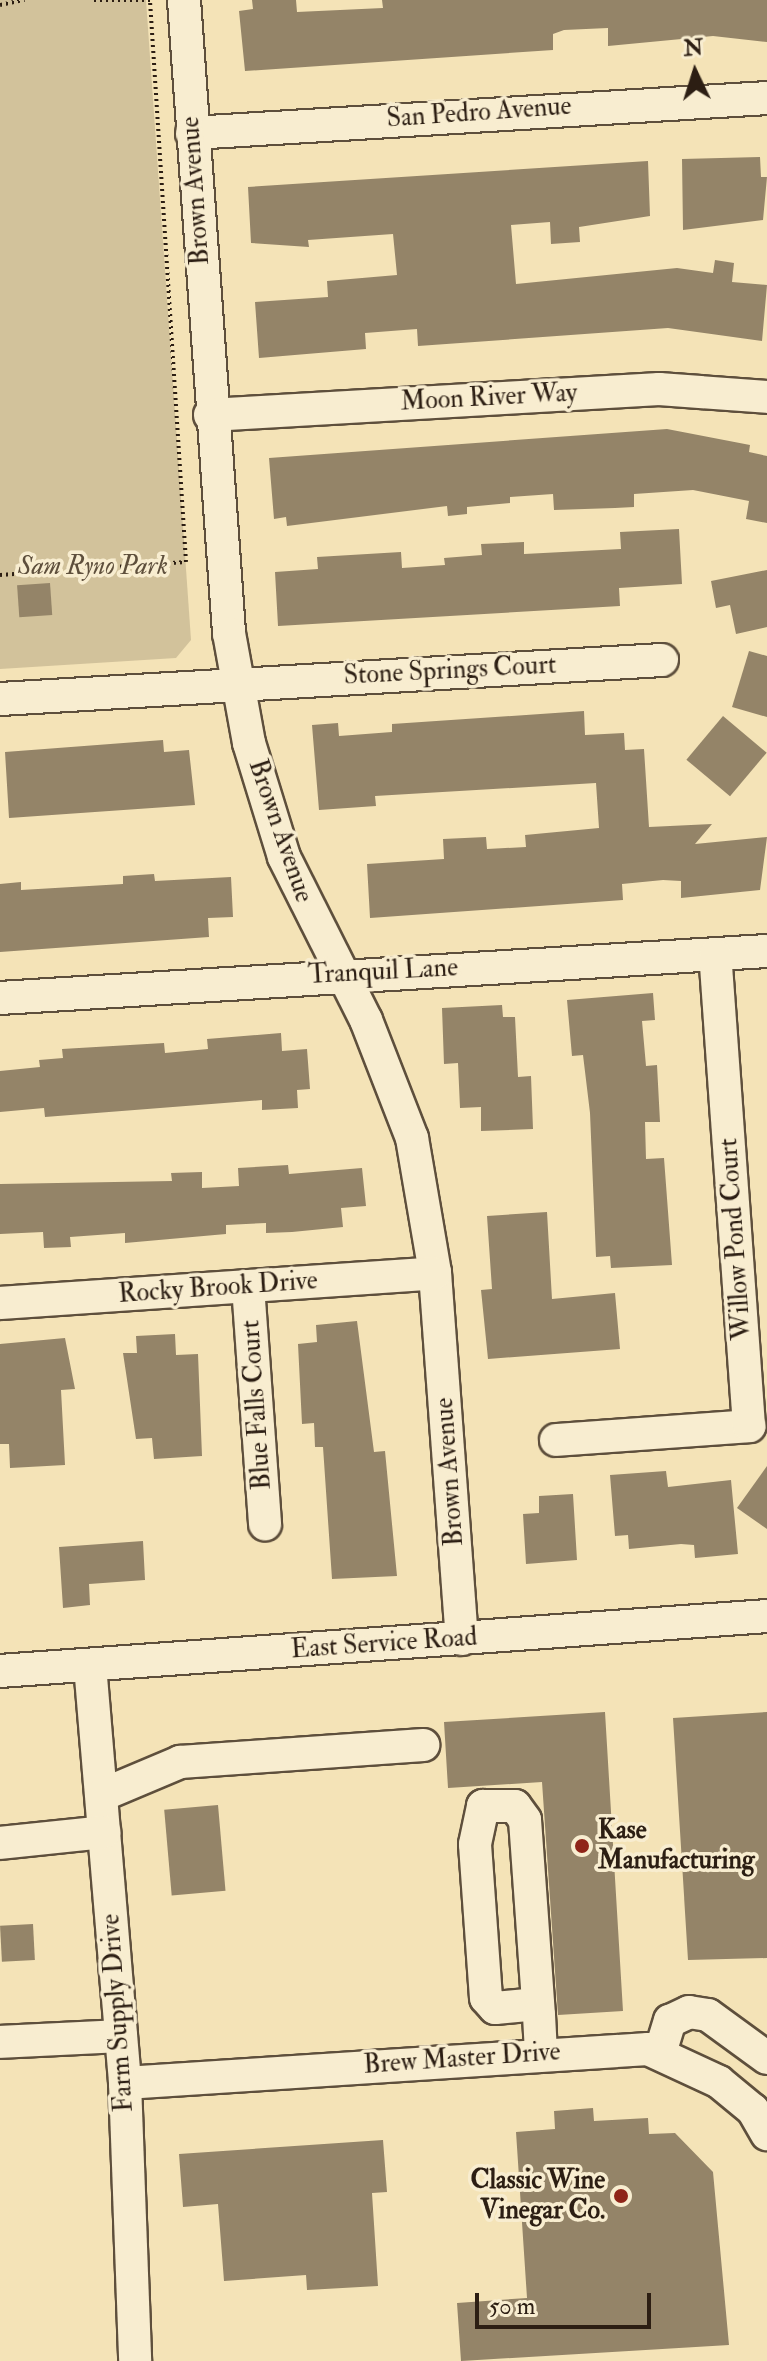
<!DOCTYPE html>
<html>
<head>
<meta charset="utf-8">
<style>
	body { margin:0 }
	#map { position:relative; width:767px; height:2361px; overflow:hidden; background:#f4e3b7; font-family:"IM FELL Double Pica",serif }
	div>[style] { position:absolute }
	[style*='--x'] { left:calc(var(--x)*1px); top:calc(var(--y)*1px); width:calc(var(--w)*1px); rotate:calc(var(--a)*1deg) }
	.green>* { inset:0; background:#d2c29b }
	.building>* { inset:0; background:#948468; transform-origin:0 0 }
	.path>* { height:4px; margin-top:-2px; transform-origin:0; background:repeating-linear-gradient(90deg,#2c1e13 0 2px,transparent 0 6px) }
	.roads { filter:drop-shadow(2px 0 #5e4f3c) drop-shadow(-2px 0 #5e4f3c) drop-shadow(0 2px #5e4f3c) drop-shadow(0 -2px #5e4f3c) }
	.minor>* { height:32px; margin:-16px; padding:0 16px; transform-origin:16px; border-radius:16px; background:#f8edd0 }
	.dots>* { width:22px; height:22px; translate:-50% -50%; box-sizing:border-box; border:4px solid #f8edd0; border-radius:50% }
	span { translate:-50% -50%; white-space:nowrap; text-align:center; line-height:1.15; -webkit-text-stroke:7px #f8edd0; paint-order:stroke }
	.street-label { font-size:26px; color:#2c1e13 }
	.park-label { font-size:26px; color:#5e4f3c; font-style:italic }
	.poi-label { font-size:26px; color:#2c1e13; font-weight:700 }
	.left { translate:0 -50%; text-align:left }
	.right { translate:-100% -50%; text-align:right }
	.north { position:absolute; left:655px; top:32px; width:80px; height:80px; -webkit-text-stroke:6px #f8edd0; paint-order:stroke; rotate:356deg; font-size:22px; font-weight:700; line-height:32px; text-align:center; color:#2c1e13 }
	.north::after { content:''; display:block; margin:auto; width:28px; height:36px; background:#2c1e13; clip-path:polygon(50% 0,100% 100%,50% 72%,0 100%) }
	.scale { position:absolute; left:475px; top:2293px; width:176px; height:36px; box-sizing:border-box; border:4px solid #2c1e13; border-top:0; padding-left:10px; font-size:24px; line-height:28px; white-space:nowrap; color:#2c1e13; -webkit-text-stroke:6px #f8edd0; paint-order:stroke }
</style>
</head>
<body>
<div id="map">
	<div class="green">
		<div style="clip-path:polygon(0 0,146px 0,191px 640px,176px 658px,0 669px)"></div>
	</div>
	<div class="building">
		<div style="clip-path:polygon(252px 0,296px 0,297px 12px,383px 8px,382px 0,767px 0,767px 42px,713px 36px,608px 46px,608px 28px,564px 30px,553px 34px,553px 50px,245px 71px,239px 11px,253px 9px)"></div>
		<div style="clip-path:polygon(760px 157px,761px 177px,767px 177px,763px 220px,683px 230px,682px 159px)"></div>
		<div style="clip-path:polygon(648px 161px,650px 216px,579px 227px,580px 242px,551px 244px,550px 222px,511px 225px,516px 284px,677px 268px,713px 273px,715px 260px,734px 263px,732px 282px,767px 285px,762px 341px,668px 328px,418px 346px,417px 329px,365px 333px,366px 349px,259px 358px,255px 302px,328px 297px,327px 281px,397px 275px,393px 234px,308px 240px,309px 247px,251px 243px,248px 187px)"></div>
		<div style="clip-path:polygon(667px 429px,750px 445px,749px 452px,767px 456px,767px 523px,746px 519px,749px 501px,693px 490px,634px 494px,634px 507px,615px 508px,554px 510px,553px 494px,510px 497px,510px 503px,467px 507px,467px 514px,448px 516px,447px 506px,287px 526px,286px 517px,274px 519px,269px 458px)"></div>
		<div style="clip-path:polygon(679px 529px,682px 584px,619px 588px,620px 606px,278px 626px,275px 572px,318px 569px,317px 557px,401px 552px,402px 568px,445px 565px,444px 558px,482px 555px,481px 544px,524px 542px,524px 554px,621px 549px,620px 532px)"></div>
		<div style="clip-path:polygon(767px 570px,767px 627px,736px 634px,730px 605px,716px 608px,711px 581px)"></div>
		<div style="left:50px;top:583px;width:32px;height:33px;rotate:86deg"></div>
		<div style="clip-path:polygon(749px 651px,767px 656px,767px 717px,732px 707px)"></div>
		<div style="clip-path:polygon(584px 711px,585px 735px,624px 733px,625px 750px,644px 749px,649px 827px,712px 824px,695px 844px,767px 837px,760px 890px,681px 898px,681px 881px,663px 880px,622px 884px,623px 900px,370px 918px,367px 864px,444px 859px,443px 839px,486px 837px,487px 849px,526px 847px,525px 835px,599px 828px,596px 783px,375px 796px,376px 806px,319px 810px,312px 725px,338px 723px,339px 736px,392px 732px,392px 724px)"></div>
		<div style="left:723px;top:716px;width:57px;height:57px;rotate:40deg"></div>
		<div style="clip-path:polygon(163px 740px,164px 752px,189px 750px,195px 805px,9px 818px,5px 752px)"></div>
		<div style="clip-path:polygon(154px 874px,155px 881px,231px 877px,233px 917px,208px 918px,209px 937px,0 952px,0 884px,21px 882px,21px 890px,123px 884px,123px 876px)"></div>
		<div style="clip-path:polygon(653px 993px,655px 1020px,642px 1021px,646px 1066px,657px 1065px,660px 1122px,645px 1122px,646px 1159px,664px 1158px,672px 1265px,611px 1268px,610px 1256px,596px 1257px,590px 1113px,583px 1055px,572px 1056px,567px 1000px)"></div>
		<div style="clip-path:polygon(502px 1005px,503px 1017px,515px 1017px,518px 1077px,531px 1076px,533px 1129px,481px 1131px,481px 1107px,460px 1108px,458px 1063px,444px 1064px,442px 1008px)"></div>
		<div style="clip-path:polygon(281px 1033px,282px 1051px,307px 1049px,310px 1089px,297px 1090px,298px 1108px,262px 1110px,262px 1100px,45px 1117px,44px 1108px,0 1112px,0 1071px,40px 1067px,39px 1060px,63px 1058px,62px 1049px,164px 1043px,165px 1053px,208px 1049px,207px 1039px)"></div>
		<div style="clip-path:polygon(288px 1165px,289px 1174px,362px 1168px,366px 1206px,341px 1208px,343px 1227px,292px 1232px,266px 1233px,266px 1223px,226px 1225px,226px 1234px,125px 1243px,125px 1233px,70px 1237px,71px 1247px,44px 1248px,43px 1232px,0 1234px,0 1184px,172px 1181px,171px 1173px,202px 1172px,202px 1188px,239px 1186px,238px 1168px)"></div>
		<div style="clip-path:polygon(547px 1212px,552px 1299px,615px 1293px,620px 1349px,488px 1359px,481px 1290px,492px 1289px,487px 1216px)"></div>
		<div style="clip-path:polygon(357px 1321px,374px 1452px,385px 1451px,397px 1576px,332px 1579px,323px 1447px,315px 1447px,314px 1423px,302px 1424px,298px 1344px,317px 1342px,316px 1325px)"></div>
		<div style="clip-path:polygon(175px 1334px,176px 1355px,198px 1354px,202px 1456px,154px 1459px,152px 1438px,136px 1439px,123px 1353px,137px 1353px,136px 1336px)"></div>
		<div style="clip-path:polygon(65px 1338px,75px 1389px,61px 1390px,65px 1465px,10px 1468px,9px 1444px,0 1444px,0 1344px)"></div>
		<div style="clip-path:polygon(767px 1466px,767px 1529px,737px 1508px)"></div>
		<div style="clip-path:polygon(666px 1471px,668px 1487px,731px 1480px,738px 1554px,695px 1558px,694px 1545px,681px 1544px,629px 1549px,628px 1535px,615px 1536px,610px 1475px)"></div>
		<div style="clip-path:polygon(573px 1494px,577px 1560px,526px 1564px,523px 1514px,539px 1513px,539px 1496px)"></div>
		<div style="clip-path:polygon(143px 1541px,145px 1580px,89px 1584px,90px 1605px,63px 1608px,59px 1547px)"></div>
		<div style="clip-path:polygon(605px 1712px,623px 2011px,558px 2015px,542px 1782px,448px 1788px,444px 1722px)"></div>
		<div style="clip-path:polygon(767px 1712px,767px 1958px,688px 1960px,673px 1718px)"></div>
		<div style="left:218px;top:1805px;width:86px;height:54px;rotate:85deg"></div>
		<div style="left:33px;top:1924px;width:36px;height:33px;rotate:87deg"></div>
		<div style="clip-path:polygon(593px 2108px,594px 2121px,648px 2118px,649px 2134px,675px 2133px,713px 2172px,729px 2345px,461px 2361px,457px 2303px,527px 2298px,516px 2132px,555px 2129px,554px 2111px)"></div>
		<div style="clip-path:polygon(383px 2140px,387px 2192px,372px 2193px,378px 2286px,307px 2290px,306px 2275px,224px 2281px,218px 2204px,183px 2207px,179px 2154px)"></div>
	</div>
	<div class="path">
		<div style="--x:0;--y:5;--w:25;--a:-12"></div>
		<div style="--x:0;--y:575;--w:186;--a:-4"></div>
		<div style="--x:186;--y:562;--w:563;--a:-93.67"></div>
		<div style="--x:150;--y:0;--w:58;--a:180"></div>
	</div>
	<div class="roads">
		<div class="minor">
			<div style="--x:184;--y:0;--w:635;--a:85.93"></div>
			<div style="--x:229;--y:633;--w:112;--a:79.7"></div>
			<div style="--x:249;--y:743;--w:119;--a:72.9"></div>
			<div style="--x:284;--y:857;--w:182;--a:63.3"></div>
			<div style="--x:366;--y:1020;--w:127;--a:68.7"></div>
			<div style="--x:412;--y:1138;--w:137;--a:80.3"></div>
			<div style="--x:435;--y:1273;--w:367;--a:85.8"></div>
			<div style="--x:192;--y:133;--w:576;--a:-3.48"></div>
			<div style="--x:210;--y:415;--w:450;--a:-3.3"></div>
			<div style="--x:659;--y:389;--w:108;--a:4.2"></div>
			<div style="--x:0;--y:699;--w:663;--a:-3.37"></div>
			<div style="--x:0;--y:998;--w:768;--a:-3.51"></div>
			<div style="--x:248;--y:1286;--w:239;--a:85.9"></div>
			<div style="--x:0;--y:1303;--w:436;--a:-3.9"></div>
			<div style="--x:556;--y:1440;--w:194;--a:-4.1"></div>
			<div style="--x:749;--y:1426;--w:472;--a:-94.1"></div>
			<div style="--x:90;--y:1665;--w:419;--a:85.2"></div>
			<div style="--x:125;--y:2083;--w:278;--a:87.9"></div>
			<div style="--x:0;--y:1671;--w:769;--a:-4.1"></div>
			<div style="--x:102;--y:1795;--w:85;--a:-22.9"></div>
			<div style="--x:180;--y:1762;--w:244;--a:-4"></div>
			<div style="--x:0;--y:1843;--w:105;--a:-6"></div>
			<div style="--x:538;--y:2004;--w:43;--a:174.7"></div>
			<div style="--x:495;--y:2008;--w:13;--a:-132"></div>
			<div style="--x:486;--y:1998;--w:154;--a:-94.1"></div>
			<div style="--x:475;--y:1844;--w:39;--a:-78"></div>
			<div style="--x:483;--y:1806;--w:32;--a:0"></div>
			<div style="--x:515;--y:1806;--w:17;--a:54"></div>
			<div style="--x:525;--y:1820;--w:196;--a:85.9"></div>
			<div style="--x:539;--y:2015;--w:38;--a:87"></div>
			<div style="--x:0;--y:2042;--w:121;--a:-2.8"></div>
			<div style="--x:660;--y:2053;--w:34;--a:-73"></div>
			<div style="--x:670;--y:2021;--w:21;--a:-25"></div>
			<div style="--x:689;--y:2012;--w:19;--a:9"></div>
			<div style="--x:708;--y:2015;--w:73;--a:36.1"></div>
			<div style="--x:125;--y:2083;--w:524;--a:-3.72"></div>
			<div style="--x:648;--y:2049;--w:78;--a:24.9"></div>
			<div style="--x:719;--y:2082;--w:44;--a:39.5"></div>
			<div style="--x:753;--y:2110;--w:28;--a:60"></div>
		</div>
	</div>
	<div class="dots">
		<div style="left:582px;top:1846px;background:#8f2418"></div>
		<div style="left:621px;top:2196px;background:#8f2418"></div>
	</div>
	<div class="street-label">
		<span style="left:479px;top:113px;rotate:-4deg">San Pedro Avenue</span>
		<span style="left:196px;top:191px;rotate:-94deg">Brown Avenue</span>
		<span style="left:489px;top:398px;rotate:-3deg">Moon River Way</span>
		<span style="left:450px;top:671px;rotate:-3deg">Stone Springs Court</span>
		<span style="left:280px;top:831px;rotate:71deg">Brown Avenue</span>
		<span style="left:383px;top:972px;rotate:-3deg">Tranquil Lane</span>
		<span style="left:736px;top:1239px;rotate:-94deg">Willow Pond Court</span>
		<span style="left:218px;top:1288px;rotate:-4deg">Rocky Brook Drive</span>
		<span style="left:257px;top:1405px;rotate:-94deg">Blue Falls Court</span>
		<span style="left:450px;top:1472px;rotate:-94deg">Brown Avenue</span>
		<span style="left:384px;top:1644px;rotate:-4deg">East Service Road</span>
		<span style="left:118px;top:2013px;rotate:-94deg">Farm Supply Drive</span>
		<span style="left:462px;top:2059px;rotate:-4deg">Brew Master Drive</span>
	</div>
	<div class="park-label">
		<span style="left:93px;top:567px">Sam Ryno Park</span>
	</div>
	<div class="poi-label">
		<span class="left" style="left:598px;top:1846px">Kase<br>Manufacturing</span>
		<span class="right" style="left:605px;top:2196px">Classic Wine<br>Vinegar Co.</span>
	</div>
	<div class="north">N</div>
	<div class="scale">50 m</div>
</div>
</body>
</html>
